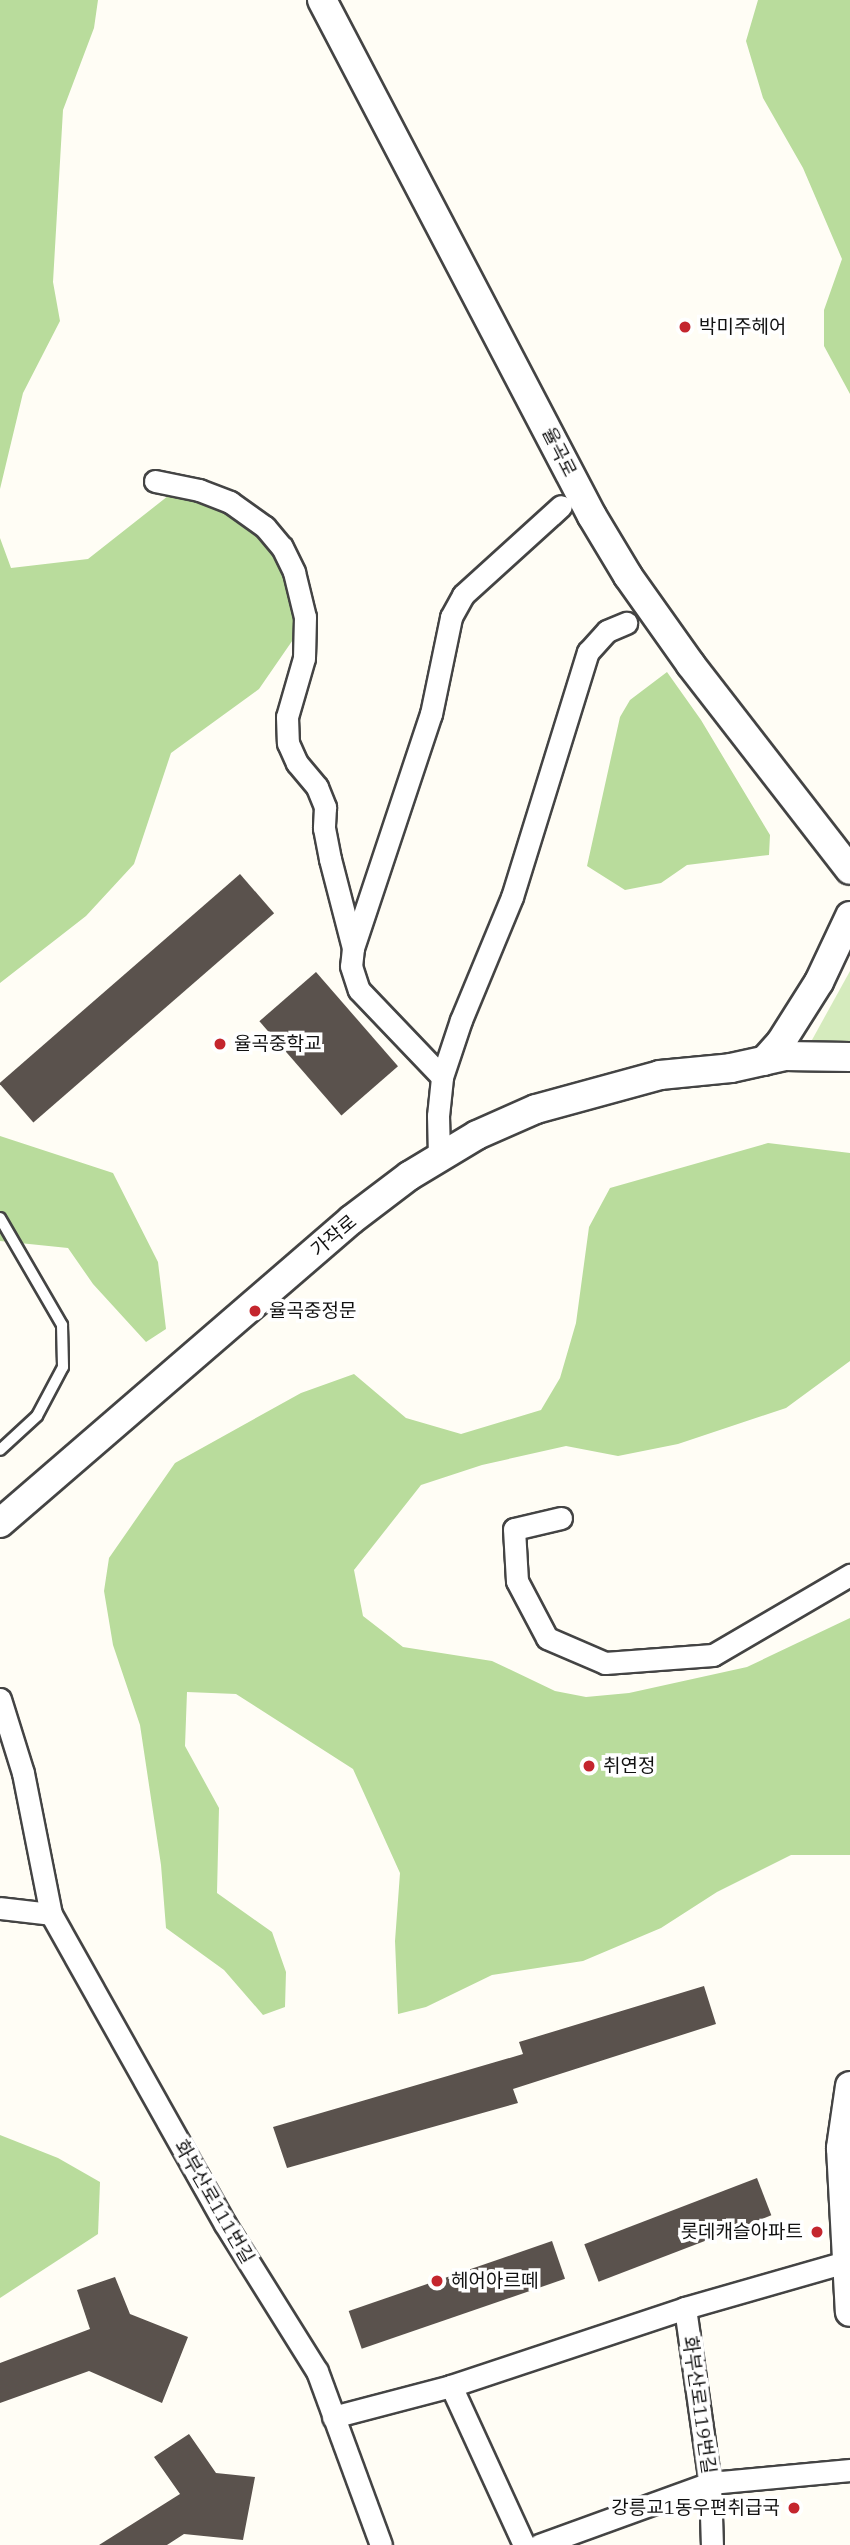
<!DOCTYPE html>
<html>
<head>
<meta charset="utf-8">
<style>
	body { margin:0 }
	#map { position:relative; width:850px; height:2545px; overflow:hidden; background:#fffdf5; font-family:"IBM Plex Serif","Noto Sans KR",serif }
	div>[style] { position:absolute }
	[style*='--x'] { left:calc(var(--x)*1px); top:calc(var(--y)*1px); width:calc(var(--w)*1px); rotate:calc(var(--a)*1deg) }
	.green>* { inset:0; background:#d5ebbd }
	.forest>* { inset:0; background:#b9dc9c }
	.building>* { inset:0; background:#5a524d; transform-origin:0 0 }
	.roads { filter:drop-shadow(2px 0 #444) drop-shadow(-2px 0 #444) drop-shadow(0 2px #444) drop-shadow(0 -2px #444) }
	.service>* { height:10px; margin:-5px; padding:0 5px; transform-origin:5px; border-radius:5px; background:#fff }
	.minor>* { height:21px; margin:-10.5px; padding:0 10.5px; transform-origin:10.5px; border-radius:10.5px; background:#fff }
	.tertiary>* { height:28px; margin:-14px; padding:0 14px; transform-origin:14px; border-radius:14px; background:#fff }
	.dots>* { width:19px; height:19px; translate:-50% -50%; box-sizing:border-box; border:4px solid #fff; border-radius:50% }
	span { translate:-50% -50%; white-space:nowrap; text-align:center; line-height:1.15; -webkit-text-stroke:7px #fff; paint-order:stroke }
	.poi-label { font-size:19px; color:#111 }
	.left { translate:0 -50%; text-align:left }
	.right { translate:-100% -50%; text-align:right }
	.street-label { font-size:19px; color:#111 }
</style>
</head>
<body>
<div id="map">
	<div class="green">
		<div style="clip-path:polygon(850px 971px,850px 1048px,807px 1049px)"></div>
	</div>
	<div class="forest">
		<div style="clip-path:polygon(0 0,98px 0,94px 28px,63px 110px,53px 282px,60px 321px,23px 393px,0 489px)"></div>
		<div style="clip-path:polygon(758px 0,850px 0,850px 394px,824px 346px,824px 310px,842px 259px,803px 168px,763px 98px,746px 41px)"></div>
		<div style="clip-path:polygon(168px 496px,243px 503px,294px 554px,299px 631px,259px 689px,171px 753px,134px 864px,86px 916px,0 983px,0 538px,11px 568px,88px 559px)"></div>
		<div style="clip-path:polygon(667px 672px,701px 720px,770px 835px,769px 855px,687px 865px,661px 883px,625px 890px,587px 866px,620px 717px,630px 700px)"></div>
		<div style="clip-path:polygon(0 1136px,113px 1173px,158px 1262px,166px 1329px,146px 1342px,93px 1284px,68px 1248px,0 1241px)"></div>
		<div style="clip-path:polygon(768px 1143px,850px 1153px,850px 1361px,786px 1408px,678px 1444px,618px 1456px,566px 1446px,482px 1465px,421px 1485px,354px 1570px,363px 1616px,403px 1647px,492px 1661px,555px 1691px,586px 1697px,629px 1693px,747px 1667px,850px 1618px,850px 1855px,791px 1855px,717px 1892px,661px 1928px,583px 1961px,492px 1975px,426px 2007px,398px 2014px,395px 1941px,400px 1873px,353px 1769px,236px 1694px,187px 1692px,185px 1746px,219px 1808px,217px 1893px,272px 1932px,286px 1972px,285px 2007px,263px 2015px,224px 1970px,166px 1928px,161px 1865px,140px 1725px,113px 1645px,104px 1591px,109px 1558px,175px 1463px,301px 1393px,354px 1374px,406px 1418px,461px 1434px,541px 1410px,560px 1378px,576px 1323px,589px 1227px,610px 1188px)"></div>
		<div style="clip-path:polygon(0 2135px,58px 2158px,100px 2182px,98px 2234px,0 2298px)"></div>
	</div>
	<div class="building">
		<div style="left:240px;top:874px;width:52px;height:319px;rotate:49deg"></div>
		<div style="left:316px;top:972px;width:125px;height:75px;rotate:49deg"></div>
		<div style="clip-path:polygon(704px 1986px,716px 2024px,513px 2089px,518px 2103px,287px 2168px,273px 2127px,523px 2054px,519px 2042px)"></div>
		<div style="left:757px;top:2178px;width:40px;height:185px;rotate:69deg"></div>
		<div style="left:552px;top:2241px;width:40px;height:215px;rotate:71deg"></div>
		<div style="clip-path:polygon(115px 2277px,130px 2314px,188px 2337px,162px 2403px,89px 2371px,0 2403px,0 2363px,90px 2329px,77px 2290px)"></div>
		<div style="clip-path:polygon(189px 2434px,216px 2473px,255px 2477px,243px 2540px,184px 2534px,167px 2545px,99px 2545px,180px 2494px,154px 2457px)"></div>
	</div>
	<div class="roads">
		<div class="service">
			<div style="--x:0;--y:1218;--w:124;--a:59.9"></div>
			<div style="--x:62;--y:1325;--w:42;--a:88.6"></div>
			<div style="--x:63;--y:1367;--w:55;--a:118"></div>
			<div style="--x:37;--y:1416;--w:50;--a:137.4"></div>
		</div>
		<div class="minor">
			<div style="--x:155;--y:481;--w:45;--a:11.6"></div>
			<div style="--x:199;--y:490;--w:33;--a:21"></div>
			<div style="--x:230;--y:502;--w:43;--a:35.5"></div>
			<div style="--x:265;--y:527;--w:26;--a:50"></div>
			<div style="--x:282;--y:547;--w:28;--a:64"></div>
			<div style="--x:294;--y:572;--w:46;--a:76.3"></div>
			<div style="--x:305;--y:617;--w:41;--a:91.4"></div>
			<div style="--x:304;--y:658;--w:61;--a:106.1"></div>
			<div style="--x:287;--y:717;--w:26;--a:88"></div>
			<div style="--x:288;--y:743;--w:22;--a:66"></div>
			<div style="--x:297;--y:763;--w:31;--a:50"></div>
			<div style="--x:317;--y:787;--w:22;--a:68"></div>
			<div style="--x:325;--y:807;--w:21;--a:93"></div>
			<div style="--x:324;--y:828;--w:32;--a:79"></div>
			<div style="--x:330;--y:859;--w:92;--a:75.5"></div>
			<div style="--x:353;--y:948;--w:18;--a:96"></div>
			<div style="--x:351;--y:966;--w:25;--a:72"></div>
			<div style="--x:359;--y:990;--w:120;--a:46.3"></div>
			<div style="--x:353;--y:948;--w:247;--a:-71.6"></div>
			<div style="--x:431;--y:714;--w:99;--a:-78.3"></div>
			<div style="--x:451;--y:617;--w:25;--a:-61"></div>
			<div style="--x:463;--y:595;--w:132;--a:-42.2"></div>
			<div style="--x:439;--y:1156;--w:40;--a:-91.4"></div>
			<div style="--x:438;--y:1116;--w:39;--a:-84"></div>
			<div style="--x:442;--y:1077;--w:60;--a:-71.6"></div>
			<div style="--x:461;--y:1020;--w:133;--a:-67.5"></div>
			<div style="--x:512;--y:897;--w:257;--a:-72.8"></div>
			<div style="--x:588;--y:652;--w:28;--a:-48"></div>
			<div style="--x:607;--y:631;--w:21;--a:-23"></div>
			<div style="--x:561;--y:1518;--w:48;--a:166.8"></div>
			<div style="--x:514;--y:1529;--w:52;--a:86.7"></div>
			<div style="--x:517;--y:1581;--w:64;--a:62.2"></div>
			<div style="--x:547;--y:1638;--w:63;--a:23.3"></div>
			<div style="--x:605;--y:1663;--w:108;--a:-4.2"></div>
			<div style="--x:713;--y:1655;--w:159;--a:-30.3"></div>
			<div style="--x:0;--y:1699;--w:77;--a:72.7"></div>
			<div style="--x:23;--y:1773;--w:144;--a:78.8"></div>
			<div style="--x:51;--y:1914;--w:355;--a:60.7"></div>
			<div style="--x:225;--y:2224;--w:173;--a:58"></div>
			<div style="--x:317;--y:2371;--w:185;--a:69.8"></div>
			<div style="--x:0;--y:1908;--w:51;--a:6.7"></div>
			<div style="--x:685;--y:2308;--w:177;--a:81.9"></div>
			<div style="--x:710;--y:2483;--w:62;--a:88.2"></div>
			<div style="--x:451;--y:2386;--w:175;--a:65.3"></div>
			<div style="--x:333;--y:2417;--w:122;--a:-14.7"></div>
			<div style="--x:451;--y:2386;--w:247;--a:-18.4"></div>
			<div style="--x:685;--y:2308;--w:166;--a:-16"></div>
			<div style="--x:539;--y:2545;--w:182;--a:-19.9"></div>
			<div style="--x:710;--y:2483;--w:141;--a:-5.3"></div>
		</div>
		<div class="tertiary">
			<div style="--x:322;--y:0;--w:582;--a:62.38"></div>
			<div style="--x:592;--y:516;--w:70;--a:59"></div>
			<div style="--x:628;--y:576;--w:109;--a:54.7"></div>
			<div style="--x:691;--y:665;--w:259;--a:52.2"></div>
			<div style="--x:764;--y:1061;--w:25;--a:-48"></div>
			<div style="--x:781;--y:1042;--w:71;--a:-57.7"></div>
			<div style="--x:819;--y:982;--w:73;--a:-64.8"></div>
			<div style="--x:0;--y:1523;--w:464;--a:-40.8"></div>
			<div style="--x:351;--y:1220;--w:73;--a:-37.2"></div>
			<div style="--x:409;--y:1176;--w:79;--a:-31.1"></div>
			<div style="--x:477;--y:1135;--w:64;--a:-23.8"></div>
			<div style="--x:536;--y:1109;--w:129;--a:-15.3"></div>
			<div style="--x:660;--y:1075;--w:71;--a:-5.6"></div>
			<div style="--x:731;--y:1068;--w:55;--a:-12.5"></div>
			<div style="--x:785;--y:1056;--w:65;--a:0.9"></div>
			<div style="--x:850;--y:2086;--w:63;--a:98.3"></div>
			<div style="--x:841;--y:2148;--w:164;--a:86.9"></div>
		</div>
	</div>
	<div class="dots">
		<div style="left:685px;top:327px;background:#c4262e"></div>
		<div style="left:220px;top:1044px;background:#c4262e"></div>
		<div style="left:255px;top:1311px;background:#c4262e"></div>
		<div style="left:589px;top:1766px;background:#c4262e"></div>
		<div style="left:817px;top:2232px;background:#c4262e"></div>
		<div style="left:437px;top:2281px;background:#c4262e"></div>
		<div style="left:794px;top:2508px;background:#c4262e"></div>
	</div>
	<div class="poi-label">
		<span class="left" style="left:699px;top:327px">박미주헤어</span>
		<span class="left" style="left:234px;top:1044px">율곡중학교</span>
		<span class="left" style="left:269px;top:1311px">율곡중정문</span>
		<span class="left" style="left:603px;top:1766px">취연정</span>
		<span class="right" style="left:803px;top:2232px">롯데캐슬아파트</span>
		<span class="left" style="left:451px;top:2281px">헤어아르떼</span>
		<span class="right" style="left:780px;top:2508px">강릉교1동우편취급국</span>
	</div>
	<div class="street-label">
		<span style="left:559px;top:452px;rotate:63deg">율곡로</span>
		<span style="left:334px;top:1236px;rotate:-40deg">가작로</span>
		<span style="left:214px;top:2202px;rotate:60deg">화부산로111번길</span>
		<span style="left:699px;top:2405px;rotate:82deg">화부산로119번길</span>
	</div>
</div>
</body>
</html>
